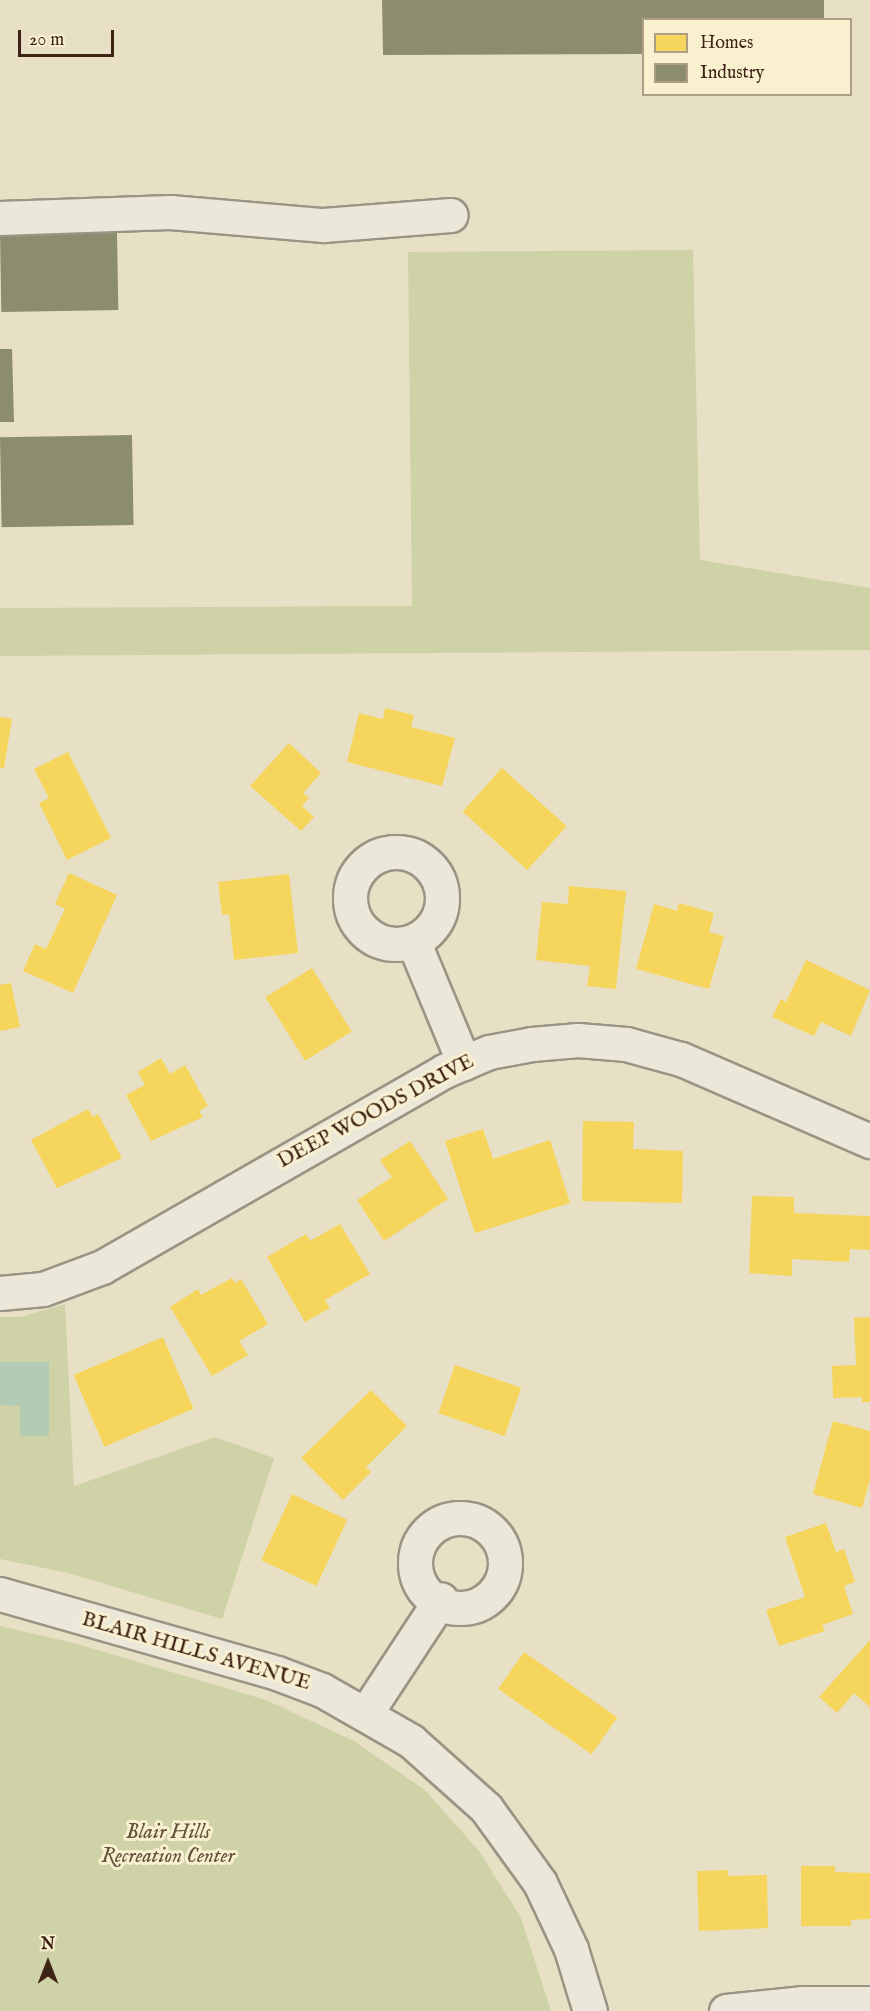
<!DOCTYPE html>
<html>
<head>
<meta charset="utf-8">
<style>
	body { margin:0 }
	#map { position:relative; width:870px; height:2011px; overflow:hidden; background:#e7e0c5; font-family:"IM FELL English",serif }
	div>[style] { position:absolute }
	[style*='--x'] { left:calc(var(--x)*1px); top:calc(var(--y)*1px); width:calc(var(--w)*1px); rotate:calc(var(--a)*1deg) }
	.green>* { inset:0; background:#cfd2a7 }
	.water>* { inset:0; background:#b3cab4 }
	.homes>* { inset:0; background:#f6d55c; transform-origin:0 0 }
	.industry>* { inset:0; background:#8c8c6e; transform-origin:0 0 }
	.roads { filter:drop-shadow(2px 0 #9b9383) drop-shadow(-2px 0 #9b9383) drop-shadow(0 2px #9b9383) drop-shadow(0 -2px #9b9383) }
	.minor>* { height:33px; margin:-16.5px; padding:0 16.5px; transform-origin:16.5px; border-radius:16.5px; background:#ebe8d9 }
	.minor>.ring { margin:-16.5px; padding:0; box-sizing:content-box; background:none; border:33px solid #ebe8d9; border-radius:50% }
	span { translate:-50% -50%; white-space:nowrap; text-align:center; line-height:1.15; -webkit-text-stroke:6px #f9f0d0; paint-order:stroke }
	.street-label { font-size:21px; color:#3d2216 }
	.park-label { font-size:21px; color:#63533a; font-style:italic }
	.legend { position:absolute; left:642px; top:18px; width:210px; height:78px; box-sizing:border-box; background:#f9f0d0; border:2px solid #ae9e86; margin:0; padding:8px 10px; list-style:none; font-size:18px; color:#3d2216 }
	.legend li { display:flex; align-items:center; gap:12px; height:30px }
	.legend b { width:30px; border:2px solid #ae9e86 }
	.north { position:absolute; left:18px; top:1933px; width:60px; height:60px; -webkit-text-stroke:4px #f9f0d0; paint-order:stroke; rotate:0deg; font-size:16px; font-weight:700; line-height:24px; text-align:center; color:#3d2216 }
	.north::after { content:''; display:block; margin:auto; width:21px; height:27px; background:#3d2216; clip-path:polygon(50% 0,100% 100%,50% 72%,0 100%) }
	.scale { position:absolute; left:18px; top:30px; width:96px; height:27px; box-sizing:border-box; border:3px solid #3d2216; border-top:0; padding-left:8px; font-size:18px; line-height:21px; white-space:nowrap; color:#3d2216; -webkit-text-stroke:4px #f9f0d0; paint-order:stroke }
</style>
</head>
<body>
<div id="map">
	<div class="green">
		<div style="clip-path:polygon(693px 250px,700px 560px,870px 588px,870px 650px,0 656px,0 608px,412px 606px,408px 252px)"></div>
		<div style="clip-path:polygon(65px 1304px,74px 1486px,215px 1437px,274px 1458px,222px 1619px,68px 1573px,0 1559px,0 1317px,21px 1317px)"></div>
		<div style="clip-path:polygon(0 1626px,74px 1643px,266px 1700px,354px 1741px,425px 1790px,479px 1851px,521px 1918px,551px 2011px,0 2011px)"></div>
	</div>
	<div class="water">
		<div style="clip-path:polygon(0 1362px,49px 1362px,49px 1436px,20px 1436px,20px 1406px,0 1405px)"></div>
	</div>
	<div class="homes">
		<div style="clip-path:polygon(385px 708px,414px 715px,411px 727px,455px 738px,442px 786px,347px 762px,359px 713px,383px 719px)"></div>
		<div style="clip-path:polygon(0 717px,12px 719px,4px 768px,0 768px)"></div>
		<div style="clip-path:polygon(289px 743px,321px 773px,303px 793px,309px 798px,302px 806px,314px 817px,301px 831px,250px 786px)"></div>
		<div style="clip-path:polygon(68px 752px,111px 838px,67px 860px,39px 803px,49px 798px,34px 769px)"></div>
		<div style="left:502px;top:768px;width:87px;height:59px;rotate:42deg"></div>
		<div style="clip-path:polygon(69px 873px,117px 895px,73px 993px,23px 971px,35px 944px,46px 949px,65px 909px,55px 904px)"></div>
		<div style="clip-path:polygon(289px 874px,298px 953px,234px 960px,229px 914px,222px 915px,218px 882px)"></div>
		<div style="clip-path:polygon(569px 886px,626px 891px,616px 989px,587px 986px,590px 966px,536px 960px,542px 902px,568px 904px)"></div>
		<div style="clip-path:polygon(679px 903px,714px 913px,709px 932px,724px 936px,709px 989px,636px 969px,654px 904px,677px 911px)"></div>
		<div style="clip-path:polygon(806px 960px,870px 990px,851px 1036px,821px 1022px,814px 1036px,772px 1017px,781px 999px,786px 1002px)"></div>
		<div style="left:312px;top:968px;width:75px;height:55px;rotate:58deg"></div>
		<div style="clip-path:polygon(11px 983px,20px 1027px,0 1031px,0 985px)"></div>
		<div style="clip-path:polygon(161px 1058px,170px 1074px,185px 1065px,208px 1106px,199px 1111px,203px 1117px,151px 1141px,126px 1095px,145px 1085px,138px 1072px)"></div>
		<div style="clip-path:polygon(88px 1109px,93px 1117px,98px 1114px,122px 1158px,57px 1188px,31px 1140px)"></div>
		<div style="clip-path:polygon(583px 1121px,634px 1122px,633px 1149px,683px 1151px,682px 1203px,582px 1201px)"></div>
		<div style="clip-path:polygon(483px 1129px,493px 1159px,550px 1140px,570px 1203px,475px 1233px,445px 1141px)"></div>
		<div style="clip-path:polygon(410px 1141px,448px 1199px,384px 1241px,357px 1200px,392px 1177px,380px 1160px)"></div>
		<div style="clip-path:polygon(752px 1196px,794px 1197px,794px 1213px,870px 1216px,870px 1250px,850px 1249px,849px 1262px,792px 1259px,792px 1276px,749px 1273px)"></div>
		<div style="clip-path:polygon(340px 1224px,370px 1274px,325px 1300px,330px 1308px,305px 1322px,267px 1257px,306px 1234px,310px 1241px)"></div>
		<div style="clip-path:polygon(232px 1278px,235px 1283px,241px 1279px,268px 1324px,239px 1341px,248px 1355px,212px 1376px,170px 1307px,198px 1289px,201px 1295px)"></div>
		<div style="clip-path:polygon(870px 1317px,870px 1402px,862px 1402px,862px 1397px,833px 1398px,832px 1366px,856px 1365px,854px 1318px)"></div>
		<div style="left:163px;top:1337px;width:78px;height:97px;rotate:67deg"></div>
		<div style="left:455px;top:1365px;width:70px;height:51px;rotate:19deg"></div>
		<div style="clip-path:polygon(371px 1390px,407px 1426px,366px 1467px,371px 1472px,343px 1500px,301px 1458px)"></div>
		<div style="clip-path:polygon(833px 1421px,870px 1431px,870px 1480px,862px 1508px,813px 1494px)"></div>
		<div style="left:292px;top:1494px;width:61px;height:73px;rotate:25deg"></div>
		<div style="clip-path:polygon(826px 1523px,836px 1552px,844px 1549px,855px 1582px,844px 1586px,853px 1614px,822px 1625px,825px 1631px,779px 1646px,766px 1610px,805px 1597px,785px 1537px)"></div>
		<div style="clip-path:polygon(870px 1640px,870px 1707px,854px 1693px,837px 1713px,819px 1697px)"></div>
		<div style="left:524px;top:1652px;width:114px;height:45px;rotate:35deg"></div>
		<div style="clip-path:polygon(801px 1866px,835px 1866px,835px 1872px,870px 1873px,870px 1919px,851px 1920px,851px 1926px,801px 1926px)"></div>
		<div style="clip-path:polygon(728px 1870px,728px 1876px,767px 1875px,768px 1928px,699px 1931px,697px 1871px)"></div>
	</div>
	<div class="industry">
		<div style="clip-path:polygon(382px 0,824px 0,824px 20px,644px 20px,644px 54px,383px 55px)"></div>
		<div style="left:117px;top:233px;width:77px;height:117px;rotate:89deg"></div>
		<div style="clip-path:polygon(0 349px,12px 349px,14px 422px,0 422px)"></div>
		<div style="left:132px;top:435px;width:90px;height:132px;rotate:89deg"></div>
	</div>
	<div class="roads">
		<div class="minor">
			<div style="--x:0;--y:218;--w:170;--a:-2"></div>
			<div style="--x:170;--y:212;--w:154;--a:4.9"></div>
			<div style="--x:323;--y:225;--w:128;--a:-4.5"></div>
			<div class="ring" style="left:350px;top:852px;width:59px;height:59px"></div>
			<div style="--x:414;--y:943;--w:130;--a:67.4"></div>
			<div style="--x:0;--y:1293;--w:43;--a:-5.3"></div>
			<div style="--x:43;--y:1289;--w:63;--a:-20.4"></div>
			<div style="--x:102;--y:1267;--w:394;--a:-29.8"></div>
			<div style="--x:444;--y:1071;--w:49;--a:-22.9"></div>
			<div style="--x:489;--y:1052;--w:44;--a:-10.5"></div>
			<div style="--x:532;--y:1044;--w:46;--a:-5"></div>
			<div style="--x:578;--y:1040;--w:48;--a:4.8"></div>
			<div style="--x:626;--y:1044;--w:57;--a:15.3"></div>
			<div style="--x:681;--y:1059;--w:206;--a:23.5"></div>
			<div class="ring" style="left:415px;top:1518px;width:57px;height:57px"></div>
			<div style="--x:0;--y:1594;--w:288;--a:15.9"></div>
			<div style="--x:277;--y:1673;--w:48;--a:20.7"></div>
			<div style="--x:322;--y:1690;--w:103;--a:29.8"></div>
			<div style="--x:411;--y:1741;--w:101;--a:41.8"></div>
			<div style="--x:486;--y:1808;--w:92;--a:54.2"></div>
			<div style="--x:540;--y:1883;--w:73;--a:64.8"></div>
			<div style="--x:571;--y:1949;--w:65;--a:73"></div>
			<div style="--x:366;--y:1713;--w:136;--a:-56.7"></div>
			<div style="--x:726;--y:2011;--w:78;--a:-5.9"></div>
			<div style="--x:804;--y:2003;--w:66;--a:0"></div>
		</div>
	</div>
	<div class="street-label">
		<span style="left:376px;top:1112px;rotate:-28deg">DEEP WOODS DRIVE</span>
		<span style="left:196px;top:1652px;rotate:16deg">BLAIR HILLS AVENUE</span>
	</div>
	<div class="park-label">
		<span style="left:168px;top:1845px">Blair Hills<br>Recreation Center</span>
	</div>
	<ul class="legend">
	<li><b style="height:16px;background:#f6d55c"></b>Homes</li>
	<li><b style="height:16px;background:#8c8c6e"></b>Industry</li>
	</ul>
	<div class="north">N</div>
	<div class="scale">20 m</div>
</div>
</body>
</html>
